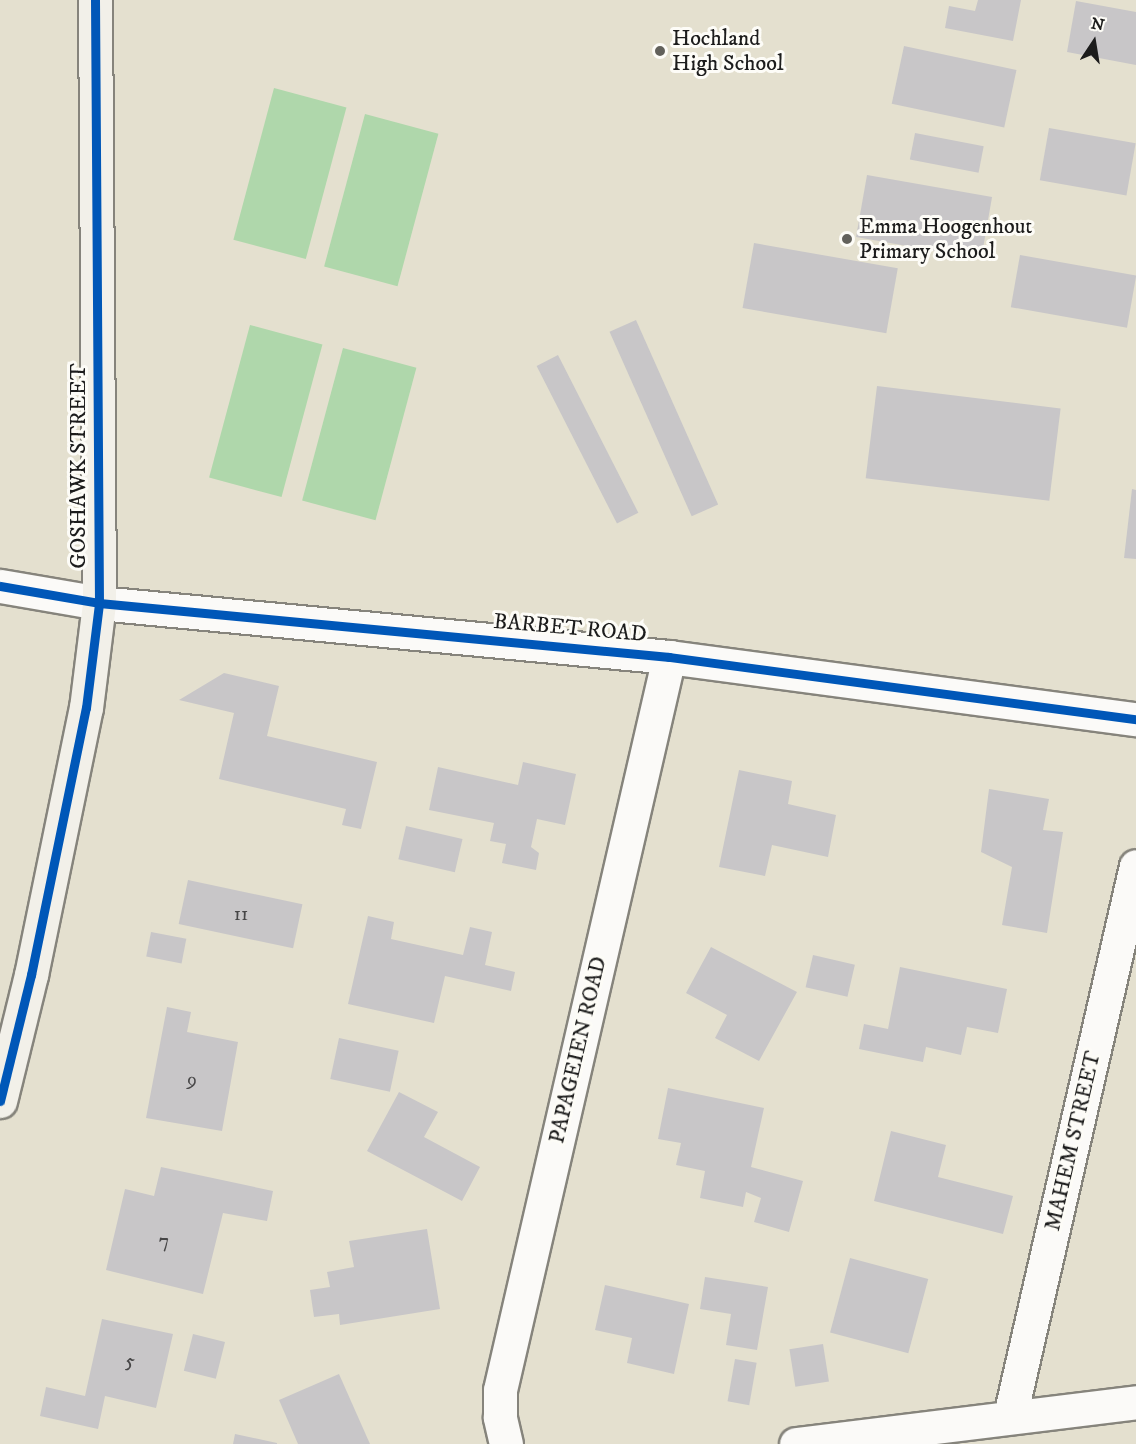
<!DOCTYPE html>
<html>
<head>
<meta charset="utf-8">
<style>
	body { margin:0 }
	#map { position:relative; width:1136px; height:1444px; overflow:hidden; background:#e4e0cf; font-family:"IM FELL DW Pica",serif }
	div>[style] { position:absolute }
	[style*='--x'] { left:calc(var(--x)*1px); top:calc(var(--y)*1px); width:calc(var(--w)*1px); rotate:calc(var(--a)*1deg) }
	.green>* { inset:0; background:#afd7ab; transform-origin:0 0 }
	.building>* { inset:0; background:#c8c6c8; transform-origin:0 0 }
	.roads { filter:drop-shadow(2px 0 #86847c) drop-shadow(-2px 0 #86847c) drop-shadow(0 2px #86847c) drop-shadow(0 -2px #86847c) }
	.street>* { height:33px; margin:-16.5px; padding:0 16.5px; transform-origin:16.5px; border-radius:16.5px; background:#fbfaf8 }
	.secondary>* { height:33px; margin:-16.5px; padding:0 16.5px; transform-origin:16.5px; border-radius:16.5px; background:#f2f0e9 }
	.cycleway>* { height:9px; margin:-4.5px; padding:0 4.5px; transform-origin:4.5px; border-radius:4.5px; background:#0057b8 }
	.dots>* { width:16px; height:16px; translate:-50% -50%; box-sizing:border-box; border:3px solid #fdfcf7; border-radius:50% }
	span { translate:-50% -50%; white-space:nowrap; text-align:center; line-height:1.15; -webkit-text-stroke:6px #fdfcf7; paint-order:stroke }
	.number-label { font-size:20px; color:#474647 }
	.number-label span { -webkit-text-stroke-width:0 }
	.poi-label { font-size:22px; color:#1c1c1c }
	.left { translate:0 -50%; text-align:left }
	.street-label { font-size:22px; color:#1c1c1c }
	.north { position:absolute; left:1064px; top:12px; width:60px; height:60px; -webkit-text-stroke:4px #fdfcf7; paint-order:stroke; rotate:12deg; font-size:16px; font-weight:700; line-height:24px; text-align:center; color:#1c1c1c }
	.north::after { content:''; display:block; margin:auto; width:21px; height:27px; background:#1c1c1c; clip-path:polygon(50% 0,100% 100%,50% 72%,0 100%) }
</style>
</head>
<body>
<div id="map">
	<div class="green">
		<div style="left:274px;top:88px;width:75px;height:157px;rotate:15deg"></div>
		<div style="left:365px;top:114px;width:76px;height:158px;rotate:15deg"></div>
		<div style="left:250px;top:325px;width:75px;height:158px;rotate:15deg"></div>
		<div style="left:343px;top:348px;width:76px;height:158px;rotate:15deg"></div>
	</div>
	<div class="building">
		<div style="clip-path:polygon(978px 0,1021px 0,1013px 41px,945px 28px,949px 6px,975px 11px)"></div>
		<div style="clip-path:polygon(1076px 1px,1136px 12px,1136px 65px,1067px 52px)"></div>
		<div style="left:904px;top:46px;width:115px;height:59px;rotate:12deg"></div>
		<div style="left:1049px;top:128px;width:88px;height:53px;rotate:10deg"></div>
		<div style="left:915px;top:133px;width:70px;height:27px;rotate:11deg"></div>
		<div style="left:867px;top:175px;width:127px;height:63px;rotate:10deg"></div>
		<div style="left:754px;top:243px;width:146px;height:66px;rotate:10deg"></div>
		<div style="left:1020px;top:255px;width:118px;height:53px;rotate:10deg"></div>
		<div style="left:636px;top:320px;width:202px;height:29px;rotate:66deg"></div>
		<div style="left:558px;top:355px;width:177px;height:24px;rotate:63deg"></div>
		<div style="left:877px;top:386px;width:185px;height:93px;rotate:7deg"></div>
		<div style="clip-path:polygon(1132px 489px,1136px 490px,1136px 559px,1124px 558px)"></div>
		<div style="clip-path:polygon(224px 673px,279px 686px,267px 736px,377px 762px,361px 829px,342px 825px,346px 809px,219px 779px,234px 713px,179px 700px)"></div>
		<div style="clip-path:polygon(523px 762px,576px 774px,565px 825px,537px 819px,531px 847px,539px 853px,536px 870px,502px 863px,506px 844px,490px 841px,494px 823px,429px 810px,438px 767px,518px 785px)"></div>
		<div style="clip-path:polygon(739px 770px,792px 781px,788px 804px,836px 815px,828px 857px,772px 845px,765px 876px,719px 867px)"></div>
		<div style="clip-path:polygon(989px 789px,1049px 799px,1043px 830px,1063px 832px,1047px 933px,1002px 925px,1012px 867px,981px 852px)"></div>
		<div style="left:406px;top:826px;width:58px;height:34px;rotate:13deg"></div>
		<div style="left:188px;top:880px;width:117px;height:45px;rotate:12deg"></div>
		<div style="clip-path:polygon(368px 916px,394px 922px,391px 939px,463px 955px,470px 927px,492px 932px,485px 965px,515px 972px,511px 991px,445px 976px,434px 1023px,348px 1004px)"></div>
		<div style="left:151px;top:932px;width:36px;height:25px;rotate:11deg"></div>
		<div style="clip-path:polygon(711px 947px,797px 992px,759px 1061px,715px 1038px,727px 1015px,686px 993px)"></div>
		<div style="left:813px;top:955px;width:43px;height:33px;rotate:13deg"></div>
		<div style="clip-path:polygon(900px 967px,1007px 989px,998px 1033px,967px 1027px,961px 1055px,926px 1047px,923px 1062px,859px 1049px,864px 1024px,888px 1029px)"></div>
		<div style="clip-path:polygon(167px 1007px,191px 1012px,187px 1032px,238px 1042px,222px 1131px,146px 1118px)"></div>
		<div style="left:339px;top:1038px;width:61px;height:42px;rotate:12deg"></div>
		<div style="clip-path:polygon(668px 1088px,764px 1108px,751px 1167px,803px 1181px,789px 1232px,754px 1222px,761px 1198px,746px 1192px,743px 1207px,700px 1198px,705px 1171px,676px 1165px,681px 1143px,658px 1139px)"></div>
		<div style="clip-path:polygon(399px 1092px,438px 1112px,424px 1137px,480px 1167px,462px 1201px,367px 1151px)"></div>
		<div style="clip-path:polygon(891px 1131px,946px 1145px,938px 1177px,1013px 1196px,1003px 1234px,874px 1201px)"></div>
		<div style="clip-path:polygon(161px 1167px,273px 1191px,267px 1221px,223px 1213px,203px 1294px,106px 1270px,125px 1189px,154px 1196px)"></div>
		<div style="clip-path:polygon(427px 1229px,440px 1309px,340px 1325px,339px 1314px,314px 1317px,310px 1290px,330px 1287px,327px 1272px,354px 1267px,349px 1241px)"></div>
		<div style="left:850px;top:1258px;width:81px;height:77px;rotate:15deg"></div>
		<div style="clip-path:polygon(705px 1277px,768px 1287px,757px 1350px,726px 1345px,731px 1314px,700px 1309px)"></div>
		<div style="clip-path:polygon(605px 1285px,689px 1304px,674px 1374px,627px 1363px,632px 1338px,595px 1330px)"></div>
		<div style="clip-path:polygon(102px 1319px,173px 1334px,156px 1408px,105px 1396px,98px 1429px,40px 1416px,46px 1387px,85px 1396px)"></div>
		<div style="left:193px;top:1334px;width:33px;height:38px;rotate:14deg"></div>
		<div style="left:823px;top:1344px;width:38px;height:34px;rotate:81deg"></div>
		<div style="left:735px;top:1359px;width:22px;height:43px;rotate:10deg"></div>
		<div style="clip-path:polygon(339px 1374px,370px 1444px,298px 1444px,279px 1400px)"></div>
		<div style="clip-path:polygon(235px 1434px,277px 1443px,277px 1444px,233px 1444px)"></div>
	</div>
	<div class="roads">
		<div class="street">
			<div style="--x:0;--y:586;--w:100;--a:9.7"></div>
			<div style="--x:99;--y:603;--w:573;--a:5.41"></div>
			<div style="--x:669;--y:657;--w:471;--a:7.6"></div>
			<div style="--x:1010;--y:1416;--w:564;--a:-77.1"></div>
			<div style="--x:506;--y:1444;--w:28;--a:-103"></div>
			<div style="--x:500;--y:1417;--w:27;--a:-90"></div>
			<div style="--x:500;--y:1390;--w:752;--a:-77.02"></div>
			<div style="--x:796;--y:1444;--w:343;--a:-7"></div>
		</div>
		<div class="secondary">
			<div style="--x:0;--y:1101;--w:130;--a:-76.2"></div>
			<div style="--x:31;--y:975;--w:273;--a:-78.4"></div>
			<div style="--x:86;--y:708;--w:106;--a:-82.9"></div>
			<div style="--x:99;--y:603;--w:603;--a:-90.38"></div>
		</div>
	</div>
	<div class="cycleway">
		<div style="--x:0;--y:586;--w:100;--a:9.7"></div>
		<div style="--x:99;--y:603;--w:573;--a:5.41"></div>
		<div style="--x:669;--y:657;--w:471;--a:7.6"></div>
		<div style="--x:0;--y:1101;--w:130;--a:-76.2"></div>
		<div style="--x:31;--y:975;--w:273;--a:-78.4"></div>
		<div style="--x:86;--y:708;--w:106;--a:-82.9"></div>
		<div style="--x:99;--y:603;--w:603;--a:-90.38"></div>
	</div>
	<div class="dots">
		<div style="left:660px;top:51px;background:#62615b"></div>
		<div style="left:847px;top:239px;background:#62615b"></div>
	</div>
	<div class="number-label">
		<span style="left:241px;top:914px">11</span>
		<span style="left:192px;top:1080px">9</span>
		<span style="left:164px;top:1241px">7</span>
		<span style="left:130px;top:1361px">5</span>
	</div>
	<div class="poi-label">
		<span class="left" style="left:672px;top:51px">Hochland<br>High School</span>
		<span class="left" style="left:859px;top:239px">Emma Hoogenhout<br>Primary School</span>
	</div>
	<div class="street-label">
		<span style="left:79px;top:466px;rotate:-90deg">GOSHAWK STREET</span>
		<span style="left:570px;top:628px;rotate:5deg">BARBET ROAD</span>
		<span style="left:578px;top:1050px;rotate:-77deg">PAPAGEIEN ROAD</span>
		<span style="left:1073px;top:1141px;rotate:-77deg">MAHEM STREET</span>
	</div>
	<div class="north">N</div>
</div>
</body>
</html>
